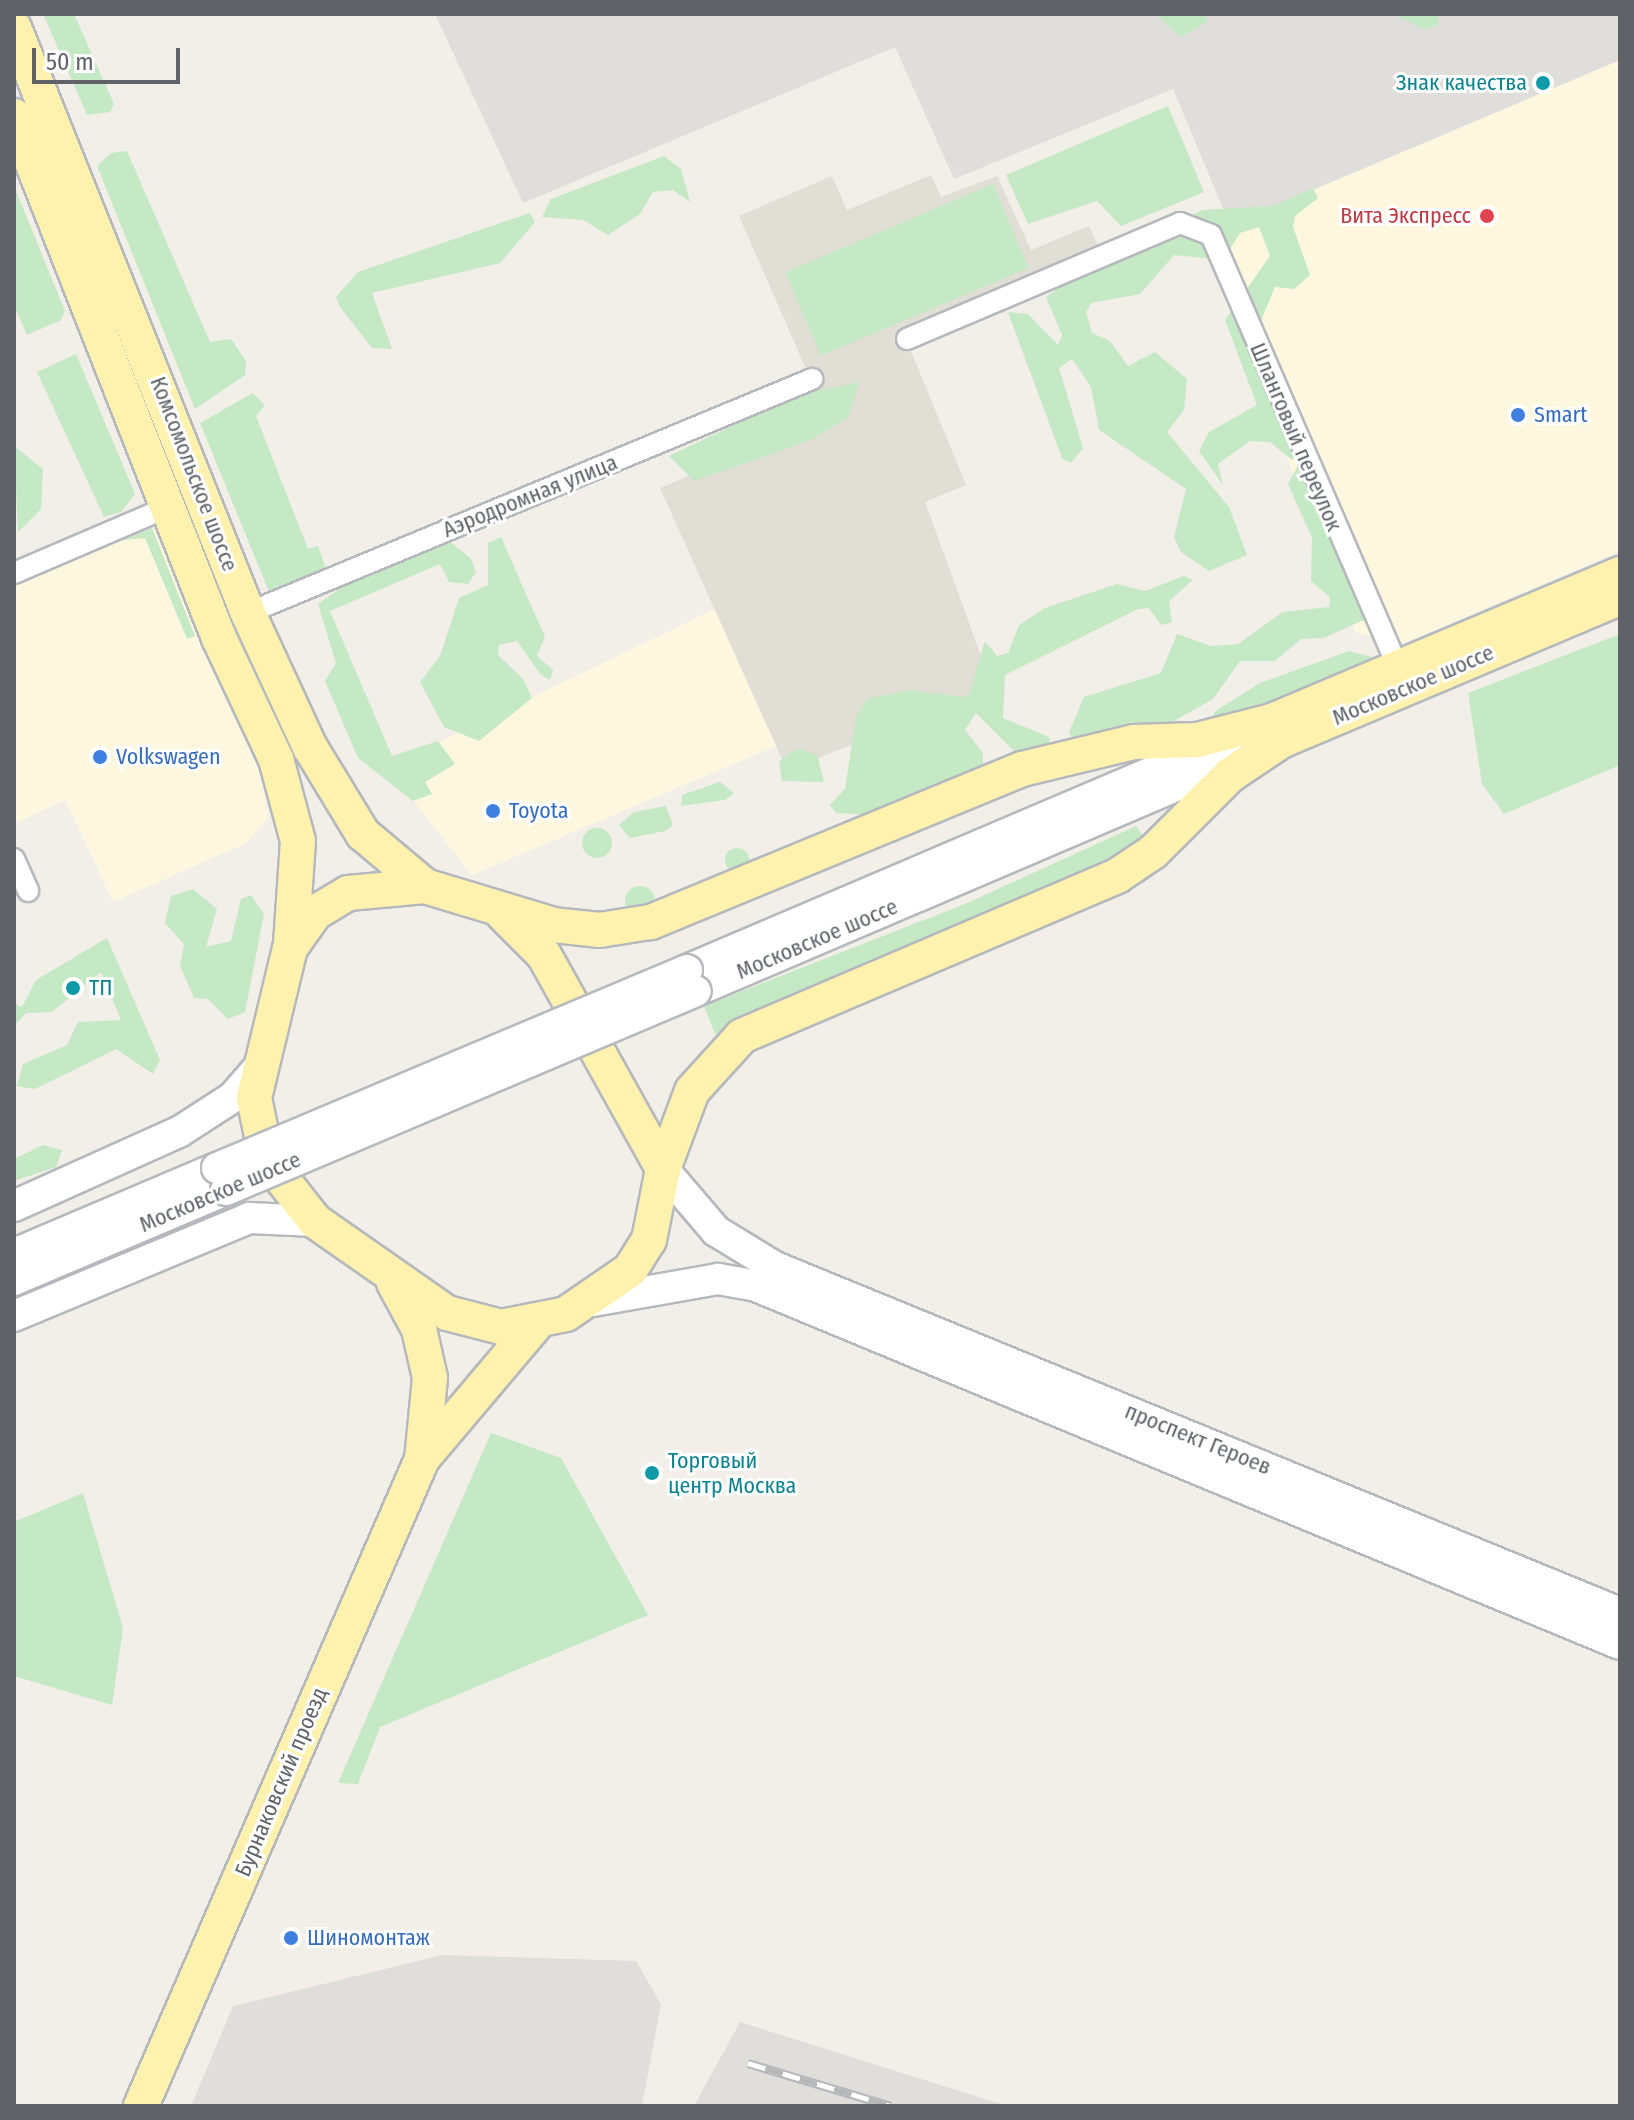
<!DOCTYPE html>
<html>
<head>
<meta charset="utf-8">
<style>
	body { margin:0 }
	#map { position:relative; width:1634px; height:2120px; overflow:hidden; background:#f1efe8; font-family:"Fira Sans Condensed",sans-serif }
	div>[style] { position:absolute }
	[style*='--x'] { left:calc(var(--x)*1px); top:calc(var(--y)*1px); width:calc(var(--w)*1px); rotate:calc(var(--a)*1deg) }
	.commercial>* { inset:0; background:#fef7e0 }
	.industrial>* { inset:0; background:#e0deda }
	.education>* { inset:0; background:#e1ded6 }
	.green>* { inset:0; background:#c5e8c5; transform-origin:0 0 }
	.round { border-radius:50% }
	.roads { filter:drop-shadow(2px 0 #b5b8bc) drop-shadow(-2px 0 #b5b8bc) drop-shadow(0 2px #b5b8bc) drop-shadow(0 -2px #b5b8bc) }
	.street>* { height:20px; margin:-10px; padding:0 10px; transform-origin:10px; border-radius:10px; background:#fff }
	.secondary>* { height:30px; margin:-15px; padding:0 15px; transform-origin:15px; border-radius:15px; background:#fff }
	.primary>* { height:34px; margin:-17px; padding:0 17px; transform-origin:17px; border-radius:17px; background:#fff2af }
	.rail>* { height:9px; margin-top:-4.5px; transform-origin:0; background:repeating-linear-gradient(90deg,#fff 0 18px,#b6b7b8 0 36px); box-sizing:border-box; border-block:2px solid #b6b7b8 }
	.bridges { filter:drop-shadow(2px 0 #b6babf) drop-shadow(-2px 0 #b6babf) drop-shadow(0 2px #b6babf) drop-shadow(0 -2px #b6babf) }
	.secondary-bridge>* { height:30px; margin:-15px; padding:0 15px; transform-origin:15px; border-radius:15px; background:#fff }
	.dots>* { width:22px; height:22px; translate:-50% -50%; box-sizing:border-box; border:4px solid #fff; border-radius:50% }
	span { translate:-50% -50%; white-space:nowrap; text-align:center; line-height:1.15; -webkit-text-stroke:6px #fff; paint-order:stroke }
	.culture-label { font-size:22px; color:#0d838f }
	.right { translate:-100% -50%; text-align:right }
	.left { translate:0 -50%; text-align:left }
	.health-label { font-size:22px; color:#be3a42 }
	.shop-label { font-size:22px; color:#366cbe }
	.street-label { font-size:22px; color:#5f6368 }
	.frame { position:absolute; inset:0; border:16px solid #5f6368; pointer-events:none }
	.scale { position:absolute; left:32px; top:48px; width:148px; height:36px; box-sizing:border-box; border:4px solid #5f6368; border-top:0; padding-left:10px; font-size:24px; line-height:28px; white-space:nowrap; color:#5f6368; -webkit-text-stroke:6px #fff; paint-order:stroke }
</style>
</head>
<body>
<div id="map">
	<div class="commercial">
		<div style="clip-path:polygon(1620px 60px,1620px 551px,1404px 643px,1356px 633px,1216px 278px,1230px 225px)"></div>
		<div style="clip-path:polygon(158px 529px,261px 776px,268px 818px,246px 843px,113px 902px,65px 800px,14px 824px,14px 579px)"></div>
		<div style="clip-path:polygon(715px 609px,776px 746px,472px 875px,387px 767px)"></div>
	</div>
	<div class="industrial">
		<div style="clip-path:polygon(435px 14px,1620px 14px,1620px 60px,1230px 225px,1173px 89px,954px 179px,895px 47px,523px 203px)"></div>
		<div style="clip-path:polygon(442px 1955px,636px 1961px,661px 2004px,642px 2106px,191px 2106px,233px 2006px)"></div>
		<div style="clip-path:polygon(740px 2022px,1007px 2106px,694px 2106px)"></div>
	</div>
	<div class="education">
		<div style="clip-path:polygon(931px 175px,941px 197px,997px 176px,1031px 250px,1089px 226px,1099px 248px,902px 329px,966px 485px,925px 502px,982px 658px,972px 698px,787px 770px,660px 488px,827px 417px,739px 216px,832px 176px,847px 210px)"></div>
	</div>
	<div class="green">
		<div style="clip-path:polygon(43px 14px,74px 14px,114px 104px,110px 112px,87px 115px)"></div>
		<div style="clip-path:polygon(1155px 14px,1205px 14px,1208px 21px,1181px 37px)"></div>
		<div style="clip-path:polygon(1394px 14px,1438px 14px,1439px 24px,1425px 30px)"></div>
		<div style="clip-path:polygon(1168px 106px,1204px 192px,1121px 226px,1097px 201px,1028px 224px,1006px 175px)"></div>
		<div style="clip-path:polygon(127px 151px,210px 342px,231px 339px,246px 361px,245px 375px,195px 409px,97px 166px,111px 153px)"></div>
		<div style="clip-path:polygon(664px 156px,681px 169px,690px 202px,673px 190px,653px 192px,640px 214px,608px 235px,583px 220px,542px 217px,551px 199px)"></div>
		<div style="left:993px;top:184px;width:91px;height:226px;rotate:67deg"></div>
		<div style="clip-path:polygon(14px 186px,65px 311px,61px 320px,27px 335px,14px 305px)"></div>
		<div style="clip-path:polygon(1313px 188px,1318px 198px,1295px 216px,1293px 227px,1310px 275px,1294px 289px,1275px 287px,1258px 328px,1300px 453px,1292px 460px,1270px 442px,1250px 441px,1218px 464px,1223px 485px,1199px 451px,1209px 432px,1257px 405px,1225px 320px,1270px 256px,1259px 227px,1240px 233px,1223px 260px,1174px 255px,1140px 294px,1091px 303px,1086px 312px,1092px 333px,1110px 341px,1128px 366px,1155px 352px,1187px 379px,1184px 410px,1167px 432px,1229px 507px,1247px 555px,1209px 571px,1181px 552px,1174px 537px,1186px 489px,1099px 430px,1091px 387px,1072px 359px,1059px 368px,1083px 448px,1071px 463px,1062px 458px,1008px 312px,1028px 314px,1058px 345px,1062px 335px,1046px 297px,1077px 274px,1202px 210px,1273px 206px)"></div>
		<div style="clip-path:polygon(530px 213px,535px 222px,500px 263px,372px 293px,392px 349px,372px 348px,340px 307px,336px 297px,358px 272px)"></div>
		<div style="clip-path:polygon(76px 354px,135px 494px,121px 512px,104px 517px,37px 372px)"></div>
		<div style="clip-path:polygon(859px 382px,849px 417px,811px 440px,694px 481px,669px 456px,797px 395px)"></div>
		<div style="clip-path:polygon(253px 393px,265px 405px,256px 416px,308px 549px,318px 546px,327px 572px,270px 594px,200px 423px)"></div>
		<div style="clip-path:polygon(14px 446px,43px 469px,41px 509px,18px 532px)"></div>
		<div style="clip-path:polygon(1300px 462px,1318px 464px,1357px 541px,1379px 613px,1324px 638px,1301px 639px,1275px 661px,1240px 661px,1213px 699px,1161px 728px,1073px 740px,1069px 732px,1084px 697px,1161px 673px,1177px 634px,1211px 646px,1238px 644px,1283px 612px,1329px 607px,1330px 597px,1311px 581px,1312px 538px,1288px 484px)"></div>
		<div style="clip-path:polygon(152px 528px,195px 636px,187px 639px,145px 538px,123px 540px)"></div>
		<div style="clip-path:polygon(501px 537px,545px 637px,537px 656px,553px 670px,550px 680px,541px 675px,517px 641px,499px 645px,498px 655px,523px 679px,532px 698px,479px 741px,444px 727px,420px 682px,440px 656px,459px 598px,488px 585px,488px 543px)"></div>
		<div style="clip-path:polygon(448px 540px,471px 559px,476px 572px,468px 584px,449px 582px,440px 564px,330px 611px,392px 756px,438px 741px,455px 764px,425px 782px,432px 794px,413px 801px,358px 758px,325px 681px,336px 663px,318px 604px,364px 571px)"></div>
		<div style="clip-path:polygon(1184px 576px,1193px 580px,1169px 601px,1172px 622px,1161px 625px,1149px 608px,1138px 609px,1005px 675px,1003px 718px,1049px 737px,1050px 747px,1018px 755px,976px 713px,965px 730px,983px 753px,983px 773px,870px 815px,836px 813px,830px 805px,845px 789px,856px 717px,867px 699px,908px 690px,968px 697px,985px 641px,997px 656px,1008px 653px,1019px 625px,1045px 608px,1117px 584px,1145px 591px)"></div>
		<div style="clip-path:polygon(1620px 634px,1620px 765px,1504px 814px,1482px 784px,1468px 693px)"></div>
		<div style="clip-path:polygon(1349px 651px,1375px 658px,1346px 679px,1213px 724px,1214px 712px,1260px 683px)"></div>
		<div style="clip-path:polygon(798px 748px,817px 755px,824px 782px,782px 781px,779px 761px)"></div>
		<div style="clip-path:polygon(720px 782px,734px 793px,725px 800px,681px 806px,682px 795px)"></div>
		<div style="clip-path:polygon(666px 806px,673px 825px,665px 831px,630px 838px,619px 825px,634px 812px)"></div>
		<div style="clip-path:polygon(1136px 826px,1147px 842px,1085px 879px,715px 1034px,704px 1006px,965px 904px)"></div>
		<div class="round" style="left:582px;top:828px;width:30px;height:30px"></div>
		<div class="round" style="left:725px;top:848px;width:24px;height:24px"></div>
		<div class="round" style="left:625px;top:886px;width:30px;height:30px"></div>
		<div style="clip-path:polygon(193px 889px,217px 909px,206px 947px,231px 941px,241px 899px,251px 895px,264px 914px,245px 1012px,228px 1019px,208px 999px,194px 998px,180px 966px,184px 944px,165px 923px,171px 896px)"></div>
		<div style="clip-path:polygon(107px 938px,160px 1060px,153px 1074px,116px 1049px,35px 1089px,17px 1086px,23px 1064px,67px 1045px,78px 1022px,121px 1020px,101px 972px,52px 1012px,26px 1013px,14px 1026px,14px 1003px,22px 1007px,36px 980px)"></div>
		<div style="clip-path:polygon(43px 1145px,62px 1150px,56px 1167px,14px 1181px,14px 1159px)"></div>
		<div style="clip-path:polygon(491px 1433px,561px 1458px,648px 1615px,380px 1727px,358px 1784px,338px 1783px)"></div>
		<div style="clip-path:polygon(83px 1493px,123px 1628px,112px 1705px,14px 1676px,14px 1522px)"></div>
	</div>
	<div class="roads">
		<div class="street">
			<div style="--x:907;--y:339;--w:297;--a:-23"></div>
			<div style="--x:1180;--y:223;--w:33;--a:21"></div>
			<div style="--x:1211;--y:235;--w:472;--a:66.6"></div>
			<div style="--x:14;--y:573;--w:168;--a:-23.2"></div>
			<div style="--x:248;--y:613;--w:611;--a:-22.53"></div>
			<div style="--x:14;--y:859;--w:35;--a:66"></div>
		</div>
		<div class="secondary">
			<div style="--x:687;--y:970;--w:582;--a:-23.08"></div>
			<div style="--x:696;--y:991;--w:598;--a:-23.14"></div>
			<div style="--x:663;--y:1169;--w:82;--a:49.5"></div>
			<div style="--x:716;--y:1231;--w:69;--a:31.4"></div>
			<div style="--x:775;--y:1267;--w:913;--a:22.27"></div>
			<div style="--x:14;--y:1206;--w:181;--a:-24.2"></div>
			<div style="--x:179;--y:1132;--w:64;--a:-32.9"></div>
			<div style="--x:233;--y:1097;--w:40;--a:-49"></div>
			<div style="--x:14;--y:1254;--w:220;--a:-23"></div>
			<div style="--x:14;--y:1280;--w:230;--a:-23"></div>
			<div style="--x:593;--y:1301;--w:127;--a:-10"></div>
			<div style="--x:718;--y:1279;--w:39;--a:10"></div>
			<div style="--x:756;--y:1286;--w:935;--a:22.51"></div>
			<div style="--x:14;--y:1316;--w:255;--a:-22.6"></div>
			<div style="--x:249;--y:1218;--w:66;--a:2.6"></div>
		</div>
		<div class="primary">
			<div style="--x:14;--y:28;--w:630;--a:68.2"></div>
			<div style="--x:248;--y:613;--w:148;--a:65.2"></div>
			<div style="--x:310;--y:747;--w:102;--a:58.7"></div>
			<div style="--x:363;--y:834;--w:81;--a:40"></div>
			<div style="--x:14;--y:116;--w:561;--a:68.56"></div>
			<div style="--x:219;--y:638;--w:134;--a:64.8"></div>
			<div style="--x:276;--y:759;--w:85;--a:75"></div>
			<div style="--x:298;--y:841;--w:102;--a:93.9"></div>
			<div style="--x:1620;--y:574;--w:378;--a:157.1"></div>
			<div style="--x:1272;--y:721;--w:77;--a:165.8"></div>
			<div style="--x:1197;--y:740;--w:63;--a:178.2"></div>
			<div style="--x:1134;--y:742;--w:115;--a:166.4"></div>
			<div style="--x:1022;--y:769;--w:402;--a:157.6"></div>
			<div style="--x:650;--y:922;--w:51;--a:170.9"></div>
			<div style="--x:600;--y:930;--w:46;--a:-173.8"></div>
			<div style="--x:554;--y:925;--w:135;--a:-163.2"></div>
			<div style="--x:425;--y:886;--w:77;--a:174.8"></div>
			<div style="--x:348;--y:893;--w:39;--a:149"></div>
			<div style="--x:315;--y:913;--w:43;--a:125.5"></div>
			<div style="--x:290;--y:948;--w:154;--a:103.5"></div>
			<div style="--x:254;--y:1098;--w:63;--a:78.2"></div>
			<div style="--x:267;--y:1160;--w:78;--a:51.8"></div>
			<div style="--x:315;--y:1221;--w:161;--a:34.9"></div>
			<div style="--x:447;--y:1313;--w:56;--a:14.5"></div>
			<div style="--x:501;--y:1327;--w:66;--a:-11.3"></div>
			<div style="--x:566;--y:1314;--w:78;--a:-34.5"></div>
			<div style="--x:630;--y:1270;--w:36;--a:-58"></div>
			<div style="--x:649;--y:1240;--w:72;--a:-78.8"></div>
			<div style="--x:663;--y:1169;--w:83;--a:-69.6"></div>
			<div style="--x:692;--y:1091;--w:74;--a:-47.7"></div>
			<div style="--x:742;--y:1036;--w:408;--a:-23.1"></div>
			<div style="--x:1117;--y:876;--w:43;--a:-33.7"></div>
			<div style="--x:1153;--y:852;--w:109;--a:-45"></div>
			<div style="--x:1230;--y:775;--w:61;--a:-33.7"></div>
			<div style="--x:1281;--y:741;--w:368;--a:-22.9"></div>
			<div style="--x:503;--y:914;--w:58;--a:45"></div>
			<div style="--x:544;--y:955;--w:245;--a:60.9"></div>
			<div style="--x:394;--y:1283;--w:52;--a:61.5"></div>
			<div style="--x:419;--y:1329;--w:50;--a:77.3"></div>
			<div style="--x:430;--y:1378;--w:81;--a:95.6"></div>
			<div style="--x:141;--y:2106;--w:705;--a:-66.52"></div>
			<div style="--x:422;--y:1459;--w:177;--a:-49.8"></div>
		</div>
	</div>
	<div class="rail">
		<div style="--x:748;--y:2063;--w:149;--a:16.7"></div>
	</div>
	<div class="bridges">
		<div class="secondary-bridge">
			<div style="--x:217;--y:1168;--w:510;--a:-22.84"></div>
			<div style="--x:226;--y:1190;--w:510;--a:-22.95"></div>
		</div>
	</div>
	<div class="dots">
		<div style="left:1543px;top:83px;background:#0f9aa8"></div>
		<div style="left:1487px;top:216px;background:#e0444e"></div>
		<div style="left:1518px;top:415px;background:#3f7fe0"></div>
		<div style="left:100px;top:757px;background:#3f7fe0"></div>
		<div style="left:493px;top:811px;background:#3f7fe0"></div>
		<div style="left:73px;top:988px;background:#0f9aa8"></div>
		<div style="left:652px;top:1473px;background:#0f9aa8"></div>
		<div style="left:291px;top:1938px;background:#3f7fe0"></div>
	</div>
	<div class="culture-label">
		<span class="right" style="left:1527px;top:83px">Знак качества</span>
		<span class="left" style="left:89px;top:988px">ТП</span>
		<span class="left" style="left:668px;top:1473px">Торговый<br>центр Москва</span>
	</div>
	<div class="health-label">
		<span class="right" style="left:1471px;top:216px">Вита Экспресс</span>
	</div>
	<div class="shop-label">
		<span class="left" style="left:1534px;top:415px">Smart</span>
		<span class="left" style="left:116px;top:757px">Volkswagen</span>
		<span class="left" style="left:509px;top:811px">Toyota</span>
		<span class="left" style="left:307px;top:1938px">Шиномонтаж</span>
	</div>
	<div class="street-label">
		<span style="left:1296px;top:437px;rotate:67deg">Шланговый переулок</span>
		<span style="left:194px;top:474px;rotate:69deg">Комсомольское шоссе</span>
		<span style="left:530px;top:496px;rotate:-22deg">Аэродромная улица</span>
		<span style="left:1413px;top:685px;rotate:-23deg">Московское шоссе</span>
		<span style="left:817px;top:939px;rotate:-23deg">Московское шоссе</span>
		<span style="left:220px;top:1192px;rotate:-23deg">Московское шоссе</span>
		<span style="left:1198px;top:1439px;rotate:22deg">проспект Героев</span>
		<span style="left:281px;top:1782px;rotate:-67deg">Бурнаковский проезд</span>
	</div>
	<div class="frame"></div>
	<div class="scale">50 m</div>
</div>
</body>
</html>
